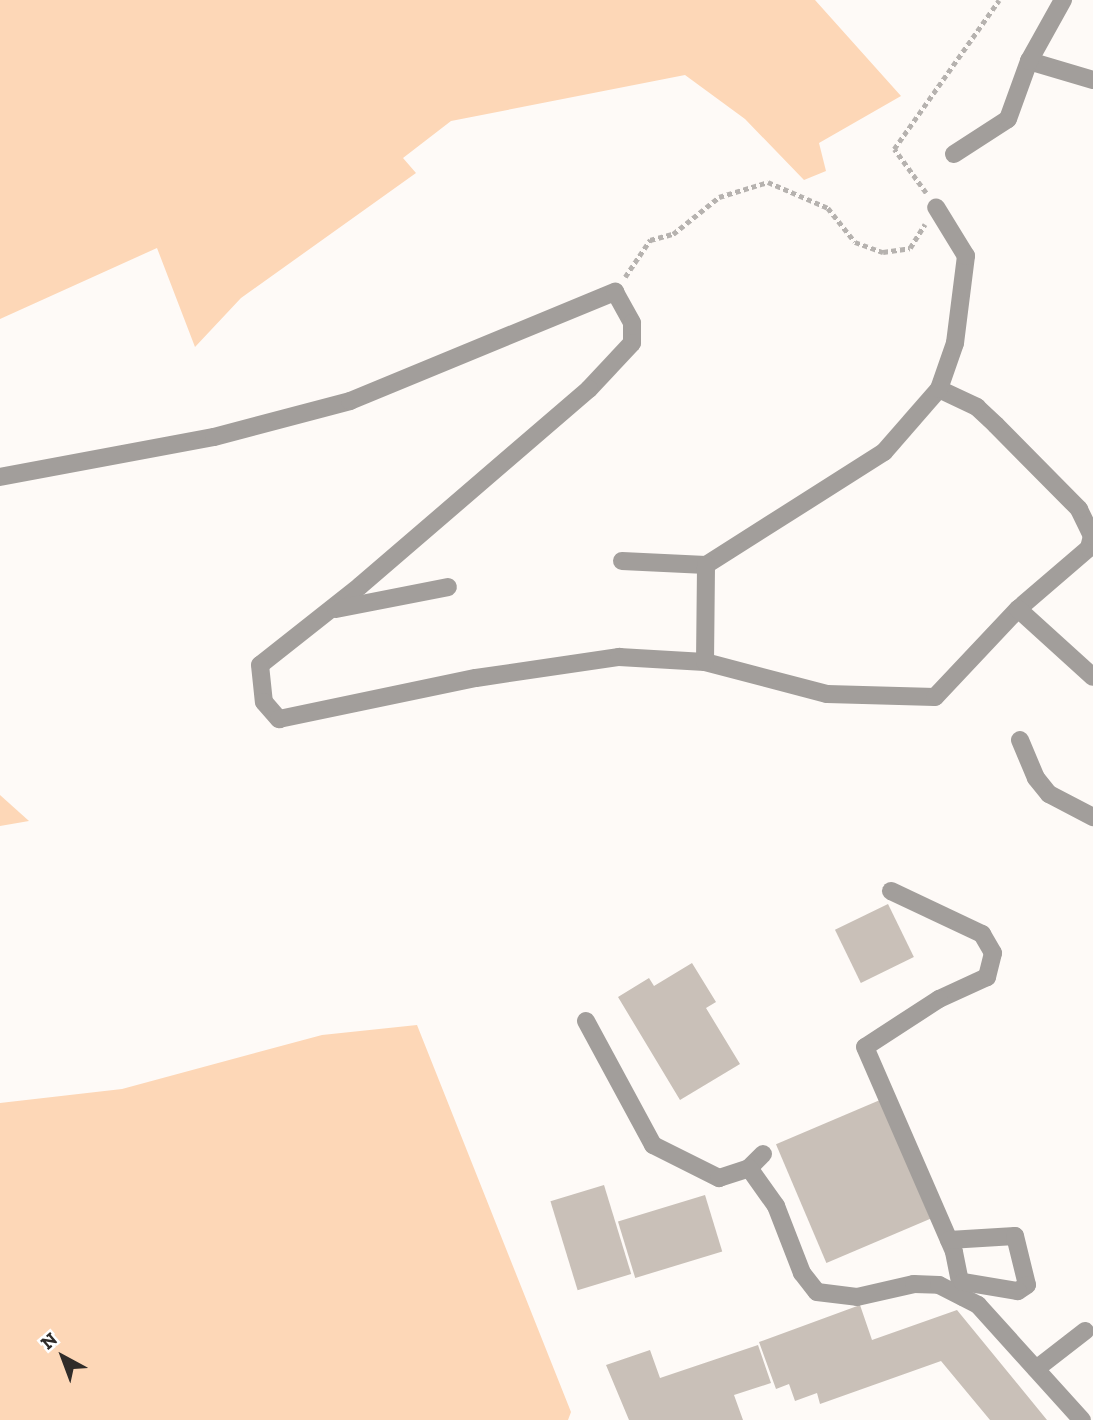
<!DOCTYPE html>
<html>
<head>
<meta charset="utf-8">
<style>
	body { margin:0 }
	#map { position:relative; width:1093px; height:1420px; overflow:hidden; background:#fefaf7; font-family:"Zilla Slab",serif }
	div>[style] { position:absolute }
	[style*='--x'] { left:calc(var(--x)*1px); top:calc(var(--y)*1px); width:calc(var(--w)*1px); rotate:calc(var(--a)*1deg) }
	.green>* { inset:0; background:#fdd7b7 }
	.building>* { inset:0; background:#c9c0b8; transform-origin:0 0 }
	.path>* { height:4.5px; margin-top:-2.25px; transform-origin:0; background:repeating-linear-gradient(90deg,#b6b2af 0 5px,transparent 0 8.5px) }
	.minor>* { height:18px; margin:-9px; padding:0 9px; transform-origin:9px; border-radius:9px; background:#a29e9b }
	span { translate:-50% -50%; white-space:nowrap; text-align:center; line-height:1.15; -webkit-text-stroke:5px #fff; paint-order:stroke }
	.north { position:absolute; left:28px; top:1322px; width:70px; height:70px; -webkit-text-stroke:5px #fff; paint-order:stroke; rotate:319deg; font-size:19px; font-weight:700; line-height:28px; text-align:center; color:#302c29 }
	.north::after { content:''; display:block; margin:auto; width:24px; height:32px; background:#302c29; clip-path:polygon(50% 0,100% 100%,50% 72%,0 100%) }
</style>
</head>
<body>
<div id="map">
	<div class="green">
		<div style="clip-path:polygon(0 0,815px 0,901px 96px,819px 143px,826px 171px,804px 180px,745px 119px,685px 75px,451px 121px,403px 158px,416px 173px,241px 298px,195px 347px,157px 248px,0 319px)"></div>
		<div style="clip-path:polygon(0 795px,29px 821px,0 826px)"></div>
		<div style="clip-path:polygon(417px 1025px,571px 1412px,568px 1420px,0 1420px,0 1103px,122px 1089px,322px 1035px)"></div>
	</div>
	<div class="building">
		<div style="left:888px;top:904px;width:59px;height:59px;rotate:64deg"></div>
		<div style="clip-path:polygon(692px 963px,716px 1002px,706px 1008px,740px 1064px,680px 1100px,618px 997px,649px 978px,654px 986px)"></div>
		<div style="left:880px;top:1100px;width:129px;height:113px;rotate:67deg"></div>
		<div style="left:604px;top:1185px;width:93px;height:56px;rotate:73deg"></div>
		<div style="left:705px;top:1195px;width:59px;height:91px;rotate:73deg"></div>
		<div style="clip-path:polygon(860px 1305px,872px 1340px,957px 1310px,1047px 1420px,990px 1420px,941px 1361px,820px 1404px,817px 1393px,795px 1401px,789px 1384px,776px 1389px,759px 1342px)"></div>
		<div style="clip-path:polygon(758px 1345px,771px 1383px,734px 1395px,743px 1420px,629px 1420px,606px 1365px,650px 1350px,660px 1378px)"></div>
	</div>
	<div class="path">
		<div style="--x:926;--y:193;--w:54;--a:-126"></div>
		<div style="--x:894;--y:149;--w:182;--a:-54.8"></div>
		<div style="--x:625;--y:277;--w:45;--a:-56"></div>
		<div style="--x:650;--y:240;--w:24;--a:-15"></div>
		<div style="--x:673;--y:234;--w:59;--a:-38.8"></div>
		<div style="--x:719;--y:197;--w:51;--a:-17"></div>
		<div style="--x:768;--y:182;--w:65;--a:23.4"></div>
		<div style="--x:828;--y:208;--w:43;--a:51.5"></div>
		<div style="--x:855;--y:242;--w:30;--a:20"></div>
		<div style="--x:883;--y:252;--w:27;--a:-8"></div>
		<div style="--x:910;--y:248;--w:28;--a:-58"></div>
	</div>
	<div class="minor">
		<div style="--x:1029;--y:61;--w:67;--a:16.5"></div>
		<div style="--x:954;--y:154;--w:64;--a:-32.9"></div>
		<div style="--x:1008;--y:119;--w:62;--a:-70.1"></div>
		<div style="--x:1029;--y:61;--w:70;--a:-60.9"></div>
		<div style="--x:0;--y:477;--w:218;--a:-10.6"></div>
		<div style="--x:214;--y:437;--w:141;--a:-14.8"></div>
		<div style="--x:350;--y:401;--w:287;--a:-22.4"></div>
		<div style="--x:615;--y:292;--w:35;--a:61"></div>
		<div style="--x:632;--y:323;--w:20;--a:90"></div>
		<div style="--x:632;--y:343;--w:63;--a:133.1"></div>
		<div style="--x:589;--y:389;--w:302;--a:139.3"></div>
		<div style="--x:360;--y:586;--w:127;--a:141.7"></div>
		<div style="--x:260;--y:665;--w:37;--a:84"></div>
		<div style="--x:264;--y:702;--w:23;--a:49"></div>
		<div style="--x:279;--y:719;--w:201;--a:-11.8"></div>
		<div style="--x:476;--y:678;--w:145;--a:-8.4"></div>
		<div style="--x:619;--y:657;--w:86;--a:3.3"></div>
		<div style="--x:705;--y:662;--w:126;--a:14.7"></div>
		<div style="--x:827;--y:694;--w:108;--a:1.6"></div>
		<div style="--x:935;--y:697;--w:121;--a:-46.7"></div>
		<div style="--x:1018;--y:609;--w:94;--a:-40.7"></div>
		<div style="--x:1089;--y:548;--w:12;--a:-76"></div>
		<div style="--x:1092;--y:536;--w:30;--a:-116"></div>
		<div style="--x:1079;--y:509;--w:118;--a:-134.7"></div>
		<div style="--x:996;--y:425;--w:26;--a:-137"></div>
		<div style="--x:977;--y:407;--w:42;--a:-154.7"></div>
		<div style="--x:622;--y:561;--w:84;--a:2.7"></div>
		<div style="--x:706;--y:565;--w:211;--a:-32.4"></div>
		<div style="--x:884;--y:452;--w:84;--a:-48.9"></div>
		<div style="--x:939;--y:389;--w:49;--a:-70.8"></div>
		<div style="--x:955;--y:343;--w:88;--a:-82.8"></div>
		<div style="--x:966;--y:256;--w:57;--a:-121.5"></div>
		<div style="--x:336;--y:609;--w:114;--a:-11.1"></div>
		<div style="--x:1018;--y:609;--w:101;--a:42.2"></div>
		<div style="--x:705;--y:662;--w:97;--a:-89.4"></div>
		<div style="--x:1020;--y:740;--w:41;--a:67.2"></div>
		<div style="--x:1036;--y:778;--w:21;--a:51"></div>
		<div style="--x:1049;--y:794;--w:50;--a:27.6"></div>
		<div style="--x:891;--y:891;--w:101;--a:25.3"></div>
		<div style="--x:982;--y:934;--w:22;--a:60"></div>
		<div style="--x:993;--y:953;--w:25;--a:104"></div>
		<div style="--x:987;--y:977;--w:53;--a:155.4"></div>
		<div style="--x:939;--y:999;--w:88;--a:147"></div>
		<div style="--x:865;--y:1047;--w:223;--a:66.5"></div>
		<div style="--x:954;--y:1252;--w:46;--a:78.7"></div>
		<div style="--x:586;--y:1021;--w:141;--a:61.6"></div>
		<div style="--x:653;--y:1145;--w:74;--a:26.6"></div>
		<div style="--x:719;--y:1178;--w:32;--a:-18"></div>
		<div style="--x:763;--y:1154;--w:20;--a:135"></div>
		<div style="--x:749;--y:1168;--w:47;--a:54.6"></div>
		<div style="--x:776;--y:1206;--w:72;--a:68.8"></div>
		<div style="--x:802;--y:1273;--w:24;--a:52"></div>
		<div style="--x:817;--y:1292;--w:40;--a:7.1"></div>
		<div style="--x:857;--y:1297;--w:58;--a:-12.8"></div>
		<div style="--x:914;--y:1284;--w:25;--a:2"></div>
		<div style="--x:939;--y:1285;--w:44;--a:27.1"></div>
		<div style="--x:978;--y:1305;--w:155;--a:47.9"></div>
		<div style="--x:949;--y:1240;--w:66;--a:-3.5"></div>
		<div style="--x:1015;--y:1236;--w:50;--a:76.2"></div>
		<div style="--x:1027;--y:1285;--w:11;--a:146"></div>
		<div style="--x:1018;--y:1291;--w:56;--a:-170.7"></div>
		<div style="--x:1036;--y:1369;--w:62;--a:-37.8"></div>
	</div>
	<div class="north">N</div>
</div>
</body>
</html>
